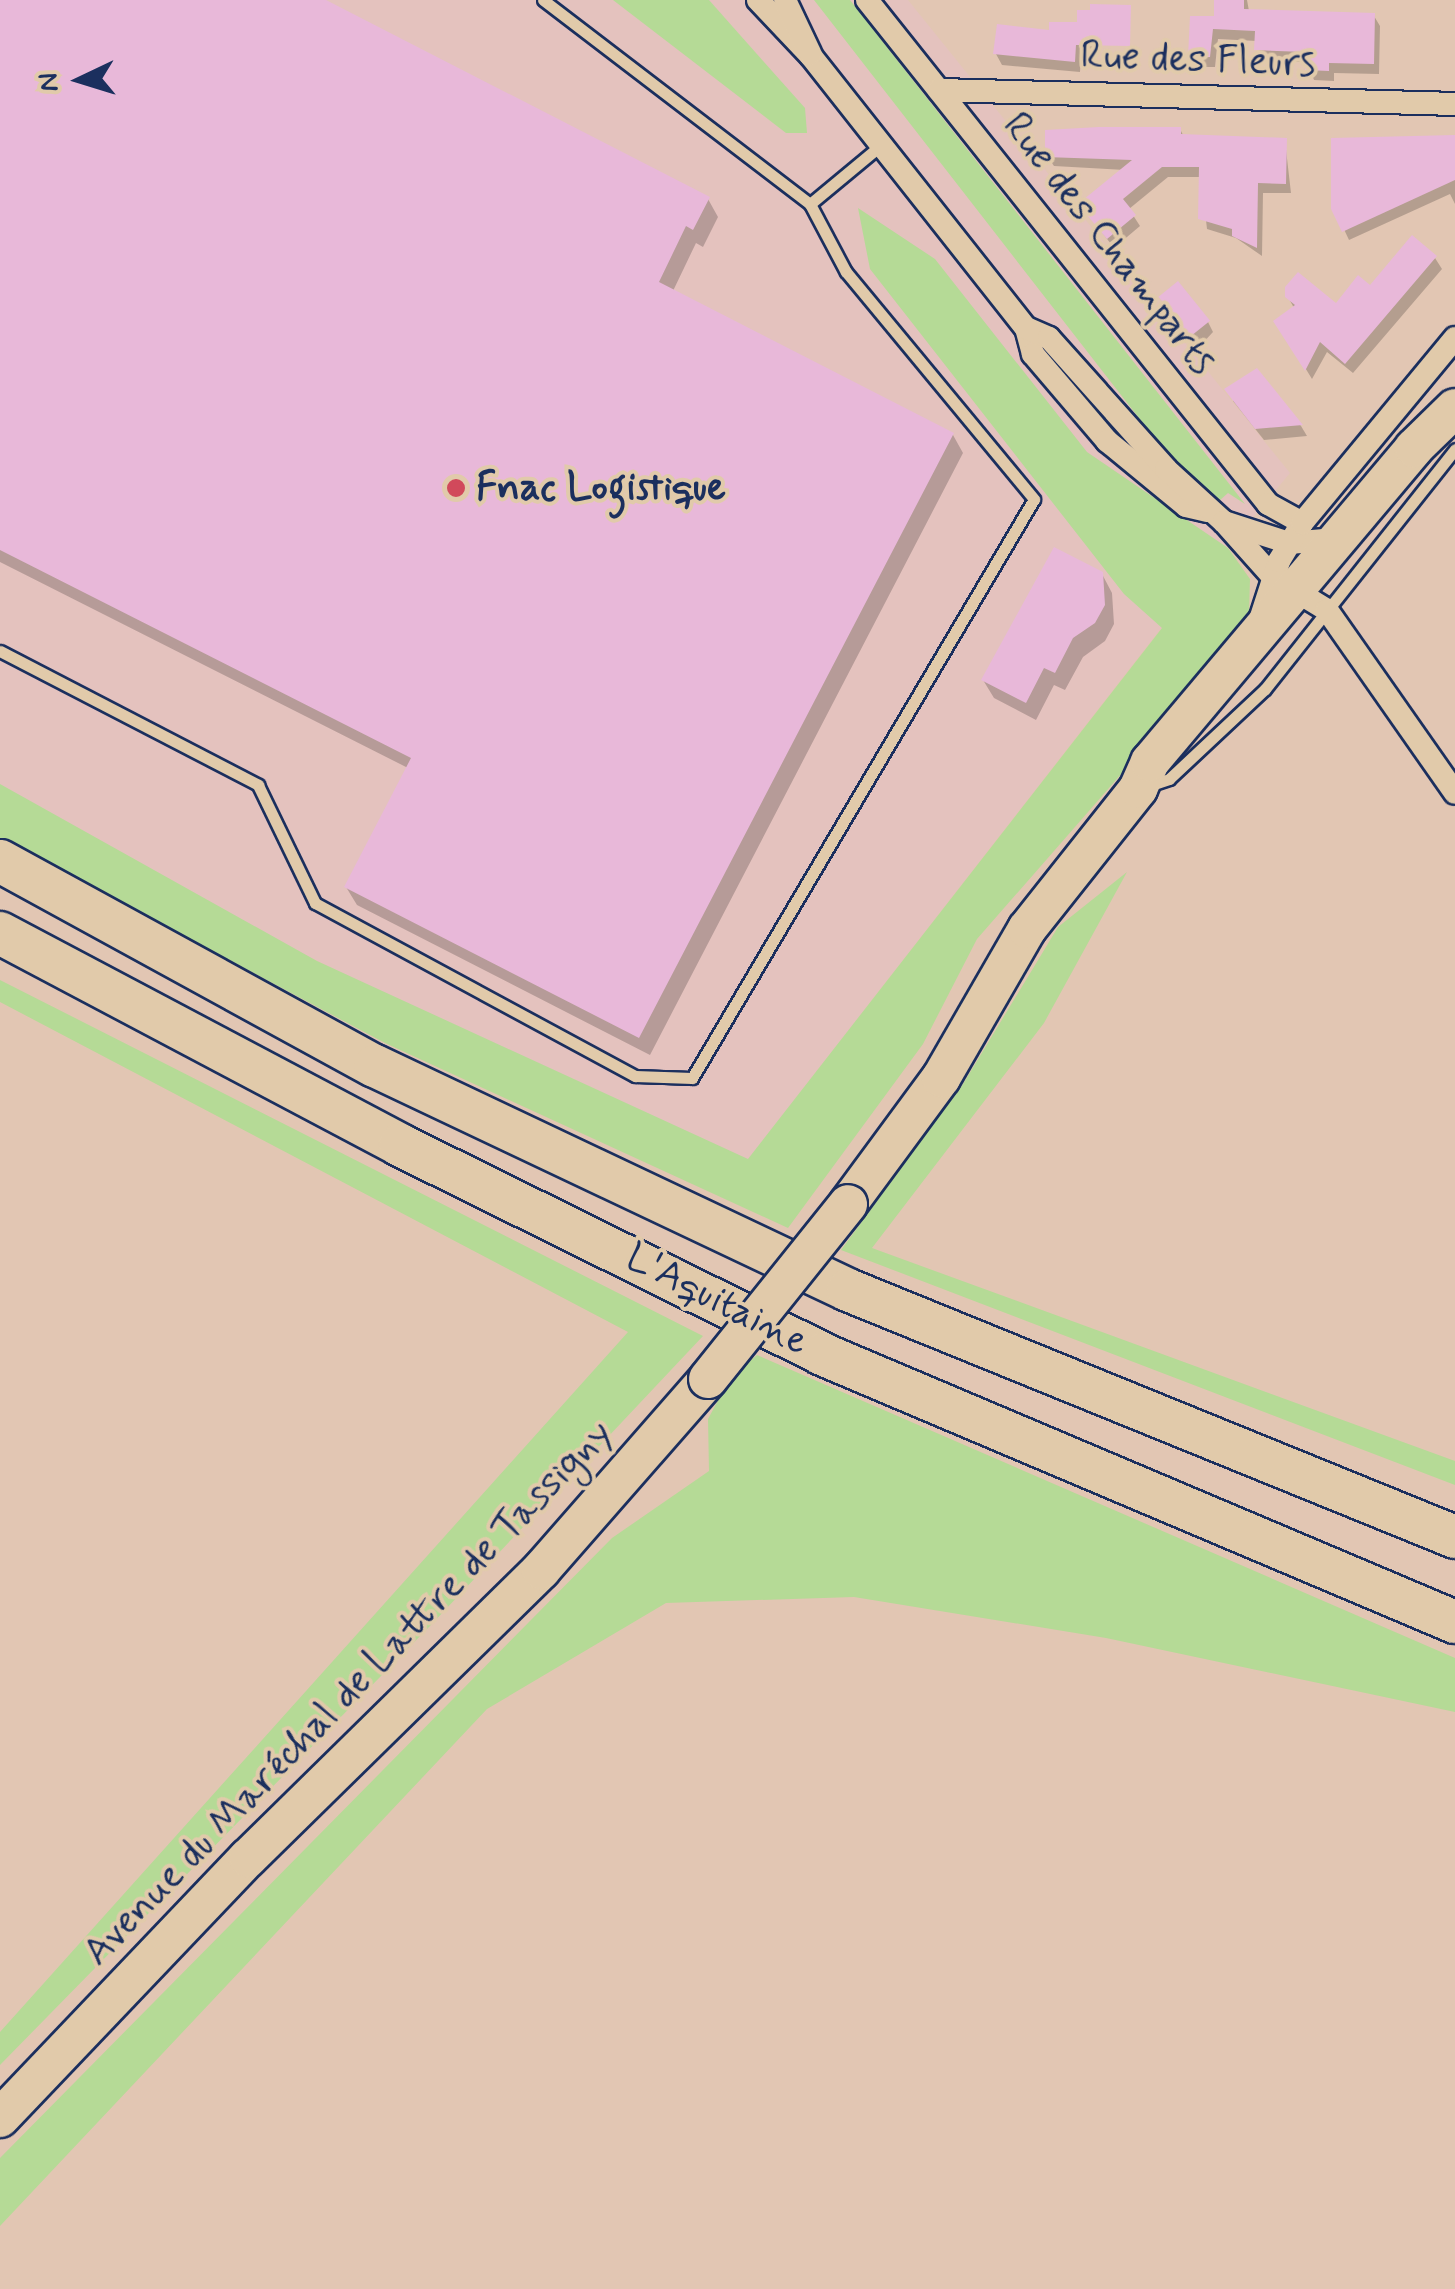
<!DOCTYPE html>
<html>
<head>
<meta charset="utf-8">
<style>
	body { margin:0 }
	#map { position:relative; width:1455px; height:2289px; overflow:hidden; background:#e2c6b3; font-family:Mynerve,sans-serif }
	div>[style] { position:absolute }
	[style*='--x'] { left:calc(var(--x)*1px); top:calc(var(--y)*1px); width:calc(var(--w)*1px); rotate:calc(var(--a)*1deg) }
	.built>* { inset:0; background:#e4c2be }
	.green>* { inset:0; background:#b5da96 }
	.shadow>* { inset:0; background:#0003 }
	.building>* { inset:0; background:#e8b8d9; transform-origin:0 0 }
	.roads { filter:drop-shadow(2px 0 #1b2f5e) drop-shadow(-2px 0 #1b2f5e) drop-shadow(0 2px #1b2f5e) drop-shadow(0 -2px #1b2f5e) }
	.service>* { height:11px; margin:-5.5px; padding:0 5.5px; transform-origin:5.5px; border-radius:5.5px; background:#e1caaa }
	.minor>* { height:22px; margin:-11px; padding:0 11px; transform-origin:11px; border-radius:11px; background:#e1caaa }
	.primary>* { height:38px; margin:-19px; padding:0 19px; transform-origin:19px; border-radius:19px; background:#e1caaa }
	.motorway>* { height:42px; margin:-21px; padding:0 21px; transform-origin:21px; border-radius:21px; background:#e1caaa }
	.bridges { filter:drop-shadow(2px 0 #1b2f5e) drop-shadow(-2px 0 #1b2f5e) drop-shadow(0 2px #1b2f5e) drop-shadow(0 -2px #1b2f5e) }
	.primary-bridge>* { height:38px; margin:-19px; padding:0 19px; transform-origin:19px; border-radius:19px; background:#e1caaa }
	.dots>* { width:28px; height:28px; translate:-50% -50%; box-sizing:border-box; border:5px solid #e1caaa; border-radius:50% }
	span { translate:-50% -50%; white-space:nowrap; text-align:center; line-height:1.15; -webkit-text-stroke:8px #e1caaa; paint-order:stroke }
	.street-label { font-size:40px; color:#1b2f5e }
	.poi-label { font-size:40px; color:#1b2f5e; font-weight:700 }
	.left { translate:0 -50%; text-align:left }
	.north { position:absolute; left:30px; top:30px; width:100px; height:100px; -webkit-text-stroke:8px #e1caaa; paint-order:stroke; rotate:266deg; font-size:28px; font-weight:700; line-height:40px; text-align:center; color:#1b2f5e }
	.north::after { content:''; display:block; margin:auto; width:35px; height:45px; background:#1b2f5e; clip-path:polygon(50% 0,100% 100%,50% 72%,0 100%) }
</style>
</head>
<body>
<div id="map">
	<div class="built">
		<div style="clip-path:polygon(0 0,908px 0,1290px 473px,1162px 627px,731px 1181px,627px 1111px,0 807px)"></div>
	</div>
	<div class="green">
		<div style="clip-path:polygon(613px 0,709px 0,805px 108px,807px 133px,786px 133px)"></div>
		<div style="clip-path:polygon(814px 0,850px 0,1245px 504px,1228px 493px,1219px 501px,1170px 458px)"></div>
		<div style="clip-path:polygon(858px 208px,935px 259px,1087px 452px,1228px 548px,1250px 579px,1249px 613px,1227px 653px,977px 939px,923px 1044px,788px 1228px,385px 1043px,0 838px,0 784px,317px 961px,748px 1159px,1162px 628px,1124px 594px,870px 269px)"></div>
		<div style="clip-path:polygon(1127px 872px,1044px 1023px,872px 1248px,1455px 1461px,1455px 1485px,841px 1250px,963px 1084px,1058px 927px)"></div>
		<div style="clip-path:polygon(0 980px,703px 1336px,429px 1627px,0 2065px,0 2032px,628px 1332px,0 1002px)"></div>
		<div style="clip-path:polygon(757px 1355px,1455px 1658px,1455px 1712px,1106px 1638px,854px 1597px,666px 1603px,487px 1709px,0 2226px,0 2158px,612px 1538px,709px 1471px,708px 1419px,730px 1378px)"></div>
	</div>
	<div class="shadow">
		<div style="clip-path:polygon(0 0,320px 0,708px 199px,718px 217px,703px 247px,696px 243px,673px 291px,953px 435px,963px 453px,650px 1055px,357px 905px,346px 887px,408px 768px,0 562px)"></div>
		<div style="clip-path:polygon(1216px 0,1247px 0,1249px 11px,1374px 16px,1380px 26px,1379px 74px,1334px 73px,1334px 81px,1314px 80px,1307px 62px,1263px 61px,1257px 41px,1218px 39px,1215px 67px,1197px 67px,1191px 56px,1216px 19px)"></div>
		<div style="clip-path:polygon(1095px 36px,1094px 56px,1081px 56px,1080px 72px,1002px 65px,996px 54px)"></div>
		<div style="clip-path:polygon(1180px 129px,1184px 137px,1285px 141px,1291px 193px,1263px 193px,1262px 256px,1236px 238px,1207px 229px,1201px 177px,1168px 177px,1129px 209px,1140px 226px,1114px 248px,1088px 214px,1125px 170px,1054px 166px,1047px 156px)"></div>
		<div style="clip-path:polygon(1455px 138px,1455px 204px,1450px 194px,1349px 240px,1334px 208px)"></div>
		<div style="clip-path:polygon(1435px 258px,1442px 269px,1353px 373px,1327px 352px,1312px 379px,1277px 322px,1294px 308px,1288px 297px,1336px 306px)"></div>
		<div style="clip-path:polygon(1162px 297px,1208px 322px,1213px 332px,1201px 345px)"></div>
		<div style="clip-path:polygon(1256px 371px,1301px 426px,1307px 436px,1264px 440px,1233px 401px)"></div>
		<div style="clip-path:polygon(1102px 574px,1112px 593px,1114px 624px,1105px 641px,1083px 657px,1065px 690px,1054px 685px,1036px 720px,994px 698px,983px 680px)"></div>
	</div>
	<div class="building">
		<div style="clip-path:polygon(0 0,326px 0,710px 197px,693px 230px,686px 226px,659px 282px,954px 433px,639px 1038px,344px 887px,411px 758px,0 550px)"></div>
		<div style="clip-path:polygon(1214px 0,1244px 0,1244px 9px,1375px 13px,1374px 64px,1329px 63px,1329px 71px,1305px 70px,1305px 52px,1254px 50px,1255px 31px,1213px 29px,1210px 57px,1188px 57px,1190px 16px,1214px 16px)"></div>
		<div style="clip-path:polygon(1090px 4px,1131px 5px,1130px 46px,1076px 45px,1075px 62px,993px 54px,997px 24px,1049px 30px,1049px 22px,1077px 22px,1077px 10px,1090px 10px)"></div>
		<div style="clip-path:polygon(1099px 127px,1181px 127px,1181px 134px,1287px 138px,1286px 184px,1258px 183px,1257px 248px,1232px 236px,1232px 229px,1198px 219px,1199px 167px,1162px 167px,1123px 199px,1136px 215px,1107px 239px,1078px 204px,1132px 160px,1045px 157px,1045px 130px)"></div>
		<div style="clip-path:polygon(1455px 135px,1455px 180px,1342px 232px,1331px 209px,1331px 138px)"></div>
		<div style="clip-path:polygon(1412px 235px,1437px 256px,1345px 364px,1320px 342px,1305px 371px,1273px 321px,1295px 305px,1285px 297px,1285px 287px,1298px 272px,1336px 303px,1358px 275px,1370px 285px)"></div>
		<div style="left:1178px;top:281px;width:51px;height:25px;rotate:51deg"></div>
		<div style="clip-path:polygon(1257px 368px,1303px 425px,1255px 429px,1224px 389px)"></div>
		<div style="clip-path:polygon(1054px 547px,1103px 572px,1105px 605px,1095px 623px,1073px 638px,1055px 673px,1044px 668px,1026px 703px,981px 680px)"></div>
	</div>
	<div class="roads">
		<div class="service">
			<div style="--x:810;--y:204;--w:92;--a:-39.7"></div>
			<div style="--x:0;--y:651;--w:291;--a:27.4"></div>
			<div style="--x:258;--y:785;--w:131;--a:64.2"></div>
			<div style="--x:315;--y:903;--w:364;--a:28.4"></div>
			<div style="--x:635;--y:1076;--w:57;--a:2"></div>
			<div style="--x:692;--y:1078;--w:672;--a:-59.43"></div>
			<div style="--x:1034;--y:499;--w:295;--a:-129.6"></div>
			<div style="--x:846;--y:272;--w:77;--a:-117.9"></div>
			<div style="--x:810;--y:204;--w:336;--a:-142.6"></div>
			<div style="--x:1151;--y:785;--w:19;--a:-18"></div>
			<div style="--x:1169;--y:779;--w:132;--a:-43.2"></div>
			<div style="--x:1265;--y:689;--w:306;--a:-51.6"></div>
		</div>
		<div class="minor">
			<div style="--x:758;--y:0;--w:77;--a:46.6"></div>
			<div style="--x:811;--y:56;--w:347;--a:51.7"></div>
			<div style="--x:1026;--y:328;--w:27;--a:75"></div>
			<div style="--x:1033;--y:354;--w:114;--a:49.6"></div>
			<div style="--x:1107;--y:441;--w:102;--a:39.4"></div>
			<div style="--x:1186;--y:506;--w:22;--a:13"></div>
			<div style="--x:785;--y:0;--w:59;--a:64.7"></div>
			<div style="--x:867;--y:0;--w:644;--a:51.49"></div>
			<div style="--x:1268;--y:504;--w:39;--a:29"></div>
			<div style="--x:939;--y:90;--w:516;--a:1.55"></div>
			<div style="--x:1026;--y:328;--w:25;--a:23"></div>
			<div style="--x:1049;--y:338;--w:176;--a:48.2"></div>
			<div style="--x:1166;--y:469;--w:79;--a:42.4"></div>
			<div style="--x:1224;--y:522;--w:68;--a:17.9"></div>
			<div style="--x:1289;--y:543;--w:47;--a:-4.9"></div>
			<div style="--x:1224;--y:522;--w:74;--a:48.3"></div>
			<div style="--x:1273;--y:577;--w:63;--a:31.4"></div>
			<div style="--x:1327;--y:610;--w:223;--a:55"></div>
			<div style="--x:1260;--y:620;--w:62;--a:-72.1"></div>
			<div style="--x:1279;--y:561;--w:44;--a:-58.8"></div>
			<div style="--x:1302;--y:523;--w:240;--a:-50.4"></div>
		</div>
		<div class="primary">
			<div style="--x:848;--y:1204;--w:157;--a:-53.6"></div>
			<div style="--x:941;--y:1078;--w:172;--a:-60"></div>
			<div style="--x:1027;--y:929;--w:179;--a:-51.6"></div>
			<div style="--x:1138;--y:789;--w:30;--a:-66"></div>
			<div style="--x:1150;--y:762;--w:410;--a:-49.9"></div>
			<div style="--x:1414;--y:448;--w:57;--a:-44.3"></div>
			<div style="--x:0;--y:2118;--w:359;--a:-46.4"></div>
			<div style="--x:248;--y:1858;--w:411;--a:-44.5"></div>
			<div style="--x:541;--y:1570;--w:254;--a:-48.8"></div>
		</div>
		<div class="motorway">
			<div style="--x:0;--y:861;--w:427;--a:28.7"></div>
			<div style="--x:375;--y:1066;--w:523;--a:25.34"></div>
			<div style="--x:848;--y:1290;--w:655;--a:22.14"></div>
			<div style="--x:0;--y:933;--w:453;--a:27.9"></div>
			<div style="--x:400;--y:1145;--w:471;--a:26.3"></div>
			<div style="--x:822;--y:1354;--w:687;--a:22.95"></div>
		</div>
	</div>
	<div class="bridges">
		<div class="primary-bridge">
			<div style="--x:708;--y:1379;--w:224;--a:-51.3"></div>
		</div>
	</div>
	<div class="dots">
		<div style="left:456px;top:488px;background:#d1495b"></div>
	</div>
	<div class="street-label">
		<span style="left:1198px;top:60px;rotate:2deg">Rue des Fleurs</span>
		<span style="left:1109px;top:244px;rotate:52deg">Rue des Champarts</span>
		<span style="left:717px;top:1300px;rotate:27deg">L'Aquitaine</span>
		<span style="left:348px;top:1693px;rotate:-46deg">Avenue du Maréchal de Lattre de Tassigny</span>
	</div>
	<div class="poi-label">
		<span class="left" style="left:476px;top:488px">Fnac Logistique</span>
	</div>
	<div class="north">N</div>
</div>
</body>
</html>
